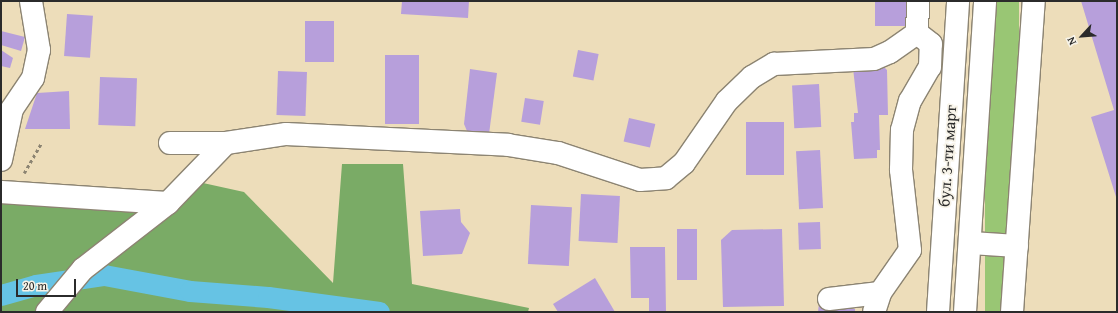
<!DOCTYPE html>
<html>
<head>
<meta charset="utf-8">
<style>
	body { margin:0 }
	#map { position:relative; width:1118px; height:313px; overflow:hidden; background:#edddba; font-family:"Gentium Book Plus",serif }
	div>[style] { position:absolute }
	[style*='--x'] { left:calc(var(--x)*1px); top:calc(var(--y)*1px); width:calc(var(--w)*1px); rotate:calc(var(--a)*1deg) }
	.green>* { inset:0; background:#99c674; transform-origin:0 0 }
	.forest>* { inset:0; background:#7aab66 }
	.canal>* { height:21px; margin:-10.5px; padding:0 10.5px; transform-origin:10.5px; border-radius:10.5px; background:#66c3e4 }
	.building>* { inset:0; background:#b79fdb; transform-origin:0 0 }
	.path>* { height:2.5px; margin-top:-1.25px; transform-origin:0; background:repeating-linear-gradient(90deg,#8c8472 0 3px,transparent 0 6px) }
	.roads { filter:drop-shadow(1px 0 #8c8472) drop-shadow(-1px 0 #8c8472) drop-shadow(0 1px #8c8472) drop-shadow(0 -1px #8c8472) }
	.minor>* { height:22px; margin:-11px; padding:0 11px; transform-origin:11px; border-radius:11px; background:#fff }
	span { translate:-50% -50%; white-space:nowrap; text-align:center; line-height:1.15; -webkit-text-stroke:3.5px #f7f3e8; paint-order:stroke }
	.street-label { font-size:16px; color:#2b2b2b }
	.frame { position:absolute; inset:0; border:2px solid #2b2b2b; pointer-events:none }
	.north { position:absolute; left:1062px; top:16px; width:40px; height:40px; -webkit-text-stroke:3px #f7f3e8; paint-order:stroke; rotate:244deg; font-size:11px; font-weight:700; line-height:16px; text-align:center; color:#2b2b2b }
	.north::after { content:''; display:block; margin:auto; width:14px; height:18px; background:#2b2b2b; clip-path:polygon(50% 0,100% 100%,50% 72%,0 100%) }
	.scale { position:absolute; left:16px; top:279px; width:60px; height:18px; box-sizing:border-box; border:2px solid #2b2b2b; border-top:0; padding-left:5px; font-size:12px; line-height:14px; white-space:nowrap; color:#2b2b2b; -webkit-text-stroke:3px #f7f3e8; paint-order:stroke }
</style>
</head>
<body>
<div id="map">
	<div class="green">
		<div style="left:985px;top:1px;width:34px;height:312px"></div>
	</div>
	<div class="forest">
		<div style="clip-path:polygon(342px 164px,403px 164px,412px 284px,529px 308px,528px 312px,1px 312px,1px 192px,161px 211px,203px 183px,244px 192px,333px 283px)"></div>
	</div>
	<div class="canal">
		<div style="--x:1;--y:295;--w:36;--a:-16"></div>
		<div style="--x:36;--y:285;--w:69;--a:-8.4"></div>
		<div style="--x:104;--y:275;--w:87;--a:10.5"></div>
		<div style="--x:190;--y:291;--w:78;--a:4.4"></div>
		<div style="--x:268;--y:297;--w:112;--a:7.7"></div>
	</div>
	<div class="building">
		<div style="clip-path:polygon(402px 1px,469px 1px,468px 18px,401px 14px)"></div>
		<div style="left:875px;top:1px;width:32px;height:25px"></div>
		<div style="clip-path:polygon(1081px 1px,1117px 1px,1117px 200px,1091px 117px,1114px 110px)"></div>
		<div style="left:67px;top:14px;width:26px;height:42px;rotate:4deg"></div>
		<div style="left:305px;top:21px;width:29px;height:41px"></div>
		<div style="clip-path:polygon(1px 31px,25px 37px,21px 51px,1px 45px)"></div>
		<div style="clip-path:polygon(1px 50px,13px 58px,10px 68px,1px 66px)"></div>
		<div style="left:578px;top:50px;width:21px;height:27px;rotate:11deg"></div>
		<div style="left:385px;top:55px;width:34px;height:69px"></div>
		<div style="clip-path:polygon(884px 67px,887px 70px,888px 115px,879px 115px,880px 150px,877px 150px,877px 158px,854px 159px,851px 122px,854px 122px,854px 113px,858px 113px,853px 68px)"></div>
		<div style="clip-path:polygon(470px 69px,497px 73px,489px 134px,467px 131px,464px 124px)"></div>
		<div style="left:278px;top:71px;width:29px;height:44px;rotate:2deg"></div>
		<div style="left:100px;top:77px;width:37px;height:48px;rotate:2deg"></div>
		<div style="left:819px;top:84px;width:43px;height:27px;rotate:87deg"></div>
		<div style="clip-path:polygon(69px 91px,70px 129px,25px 129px,37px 93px)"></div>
		<div style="left:525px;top:98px;width:19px;height:24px;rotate:9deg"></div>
		<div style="left:629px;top:118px;width:27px;height:24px;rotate:13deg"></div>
		<div style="left:746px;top:122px;width:38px;height:53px"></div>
		<div style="left:820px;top:150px;width:58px;height:24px;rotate:87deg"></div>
		<div style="left:581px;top:194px;width:39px;height:47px;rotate:3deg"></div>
		<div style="left:531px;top:205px;width:41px;height:59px;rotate:3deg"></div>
		<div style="clip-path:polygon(460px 209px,461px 222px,470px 233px,462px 254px,423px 256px,420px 211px)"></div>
		<div style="left:820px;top:222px;width:27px;height:22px;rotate:88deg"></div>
		<div style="left:677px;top:229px;width:20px;height:51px"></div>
		<div style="clip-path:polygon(782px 229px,784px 306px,723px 307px,721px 240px,732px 230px)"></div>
		<div style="clip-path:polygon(630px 247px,665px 247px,666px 312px,649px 312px,649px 298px,631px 298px)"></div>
		<div style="clip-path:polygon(595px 278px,615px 312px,558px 312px,553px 304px)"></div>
		<div style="clip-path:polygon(819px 303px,855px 309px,855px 312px,818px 312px)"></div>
	</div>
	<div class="path">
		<div style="--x:24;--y:173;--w:34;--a:-60"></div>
	</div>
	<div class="roads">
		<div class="minor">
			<div style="--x:917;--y:33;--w:32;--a:-88"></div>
			<div style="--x:170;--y:143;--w:56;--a:0"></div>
			<div style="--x:1;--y:160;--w:52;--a:-77.8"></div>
			<div style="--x:12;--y:109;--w:37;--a:-56"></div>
			<div style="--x:33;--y:78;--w:29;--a:-78"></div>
			<div style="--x:39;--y:50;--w:50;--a:-99.3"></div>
			<div style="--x:1;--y:192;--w:167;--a:3.8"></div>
			<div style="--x:971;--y:243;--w:46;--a:3.7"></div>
			<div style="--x:829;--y:299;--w:51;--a:-6.7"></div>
			<div style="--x:47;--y:312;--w:56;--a:-50.1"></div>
			<div style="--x:83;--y:269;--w:108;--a:-37.8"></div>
			<div style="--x:168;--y:203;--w:83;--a:-46"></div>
			<div style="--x:226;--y:143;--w:61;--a:-8.5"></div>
			<div style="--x:286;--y:134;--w:222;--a:2.8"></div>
			<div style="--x:508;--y:145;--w:51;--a:9.1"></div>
			<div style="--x:558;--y:153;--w:86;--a:18.2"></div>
			<div style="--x:640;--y:180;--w:26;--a:-4"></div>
			<div style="--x:666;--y:178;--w:23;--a:-40"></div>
			<div style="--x:684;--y:163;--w:75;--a:-55.3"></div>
			<div style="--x:727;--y:101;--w:35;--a:-44"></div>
			<div style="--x:752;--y:77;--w:26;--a:-31"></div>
			<div style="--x:774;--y:64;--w:100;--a:-2.9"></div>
			<div style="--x:874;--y:59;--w:17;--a:-24"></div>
			<div style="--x:890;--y:52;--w:33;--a:-35"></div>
			<div style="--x:874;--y:312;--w:20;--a:-72"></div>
			<div style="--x:880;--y:293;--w:52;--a:-55.1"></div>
			<div style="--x:910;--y:250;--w:81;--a:-96.4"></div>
			<div style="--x:901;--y:170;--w:40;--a:-88.6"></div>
			<div style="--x:902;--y:130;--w:30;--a:-75"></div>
			<div style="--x:910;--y:101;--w:39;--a:-60"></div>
			<div style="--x:930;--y:67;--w:23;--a:-88"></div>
			<div style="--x:931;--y:44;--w:18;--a:-142"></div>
			<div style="--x:938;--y:312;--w:312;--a:-86.3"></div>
			<div style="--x:965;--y:312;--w:312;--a:-86.3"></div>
			<div style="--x:1012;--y:312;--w:312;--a:-86"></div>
		</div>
	</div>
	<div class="street-label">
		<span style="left:947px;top:156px;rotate:-86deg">бул. 3-ти март</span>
	</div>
	<div class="frame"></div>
	<div class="north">N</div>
	<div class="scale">20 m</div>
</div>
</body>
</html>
